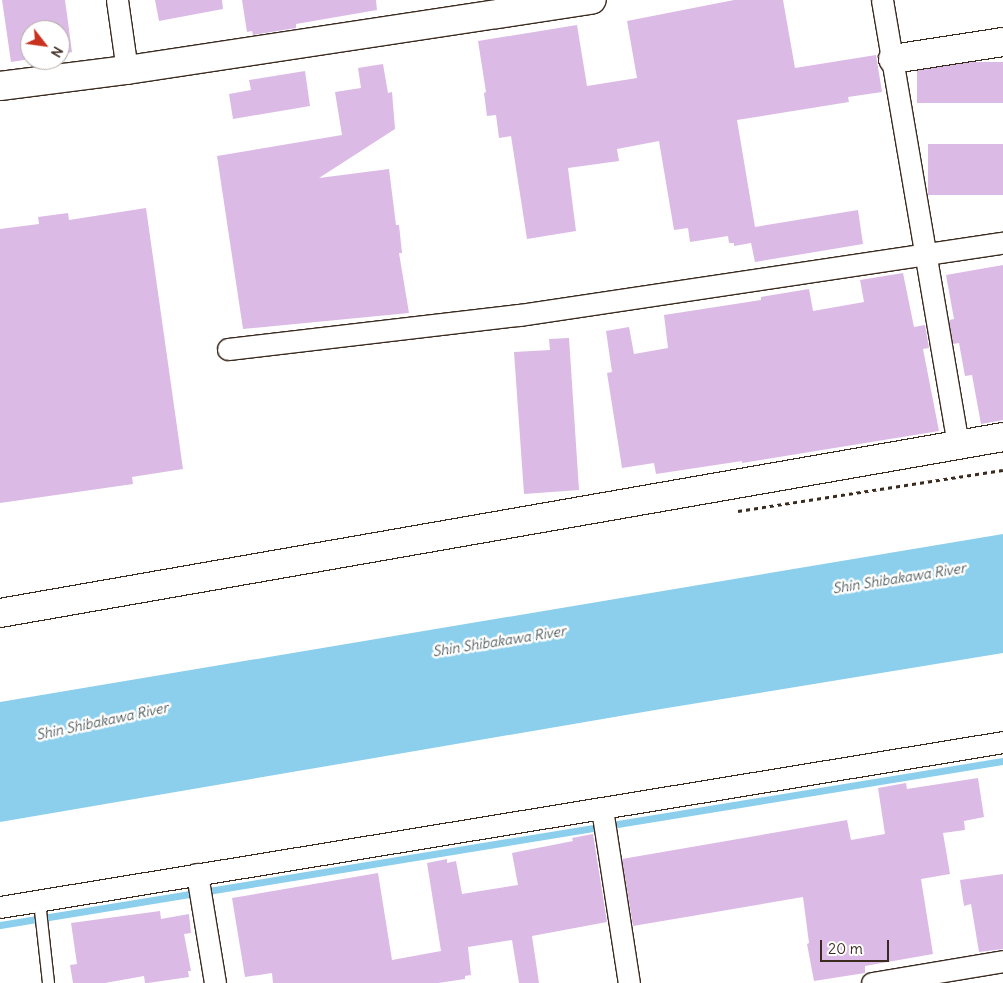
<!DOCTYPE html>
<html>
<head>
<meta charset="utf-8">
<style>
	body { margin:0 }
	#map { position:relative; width:1003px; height:983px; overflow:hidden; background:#fff; font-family:Delius,sans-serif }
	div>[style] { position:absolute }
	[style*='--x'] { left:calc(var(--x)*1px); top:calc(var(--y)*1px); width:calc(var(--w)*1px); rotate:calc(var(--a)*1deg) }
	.water>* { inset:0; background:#8ccfed }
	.stream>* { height:7px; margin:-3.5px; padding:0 3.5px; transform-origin:3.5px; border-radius:3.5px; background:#8ccfed }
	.building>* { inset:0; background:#dcbae6; transform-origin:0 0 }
	.path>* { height:3px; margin-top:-1.5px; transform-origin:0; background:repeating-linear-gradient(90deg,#3b2a1e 0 4px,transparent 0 8px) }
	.roads { filter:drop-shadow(1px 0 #3b2a1e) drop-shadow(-1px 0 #3b2a1e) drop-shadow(0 1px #3b2a1e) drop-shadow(0 -1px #3b2a1e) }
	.service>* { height:11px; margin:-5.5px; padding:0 5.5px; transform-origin:5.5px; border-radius:5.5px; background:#fff }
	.minor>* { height:21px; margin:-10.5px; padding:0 10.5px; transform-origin:10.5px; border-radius:10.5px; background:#fff }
	.tertiary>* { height:28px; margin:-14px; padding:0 14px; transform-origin:14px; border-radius:14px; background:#fff }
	span { translate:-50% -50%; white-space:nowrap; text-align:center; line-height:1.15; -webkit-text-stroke:5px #fff; paint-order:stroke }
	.water-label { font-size:14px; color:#535c5c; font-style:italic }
	.north { position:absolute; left:20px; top:20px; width:50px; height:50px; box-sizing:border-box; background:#fff; border:1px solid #b1aaa5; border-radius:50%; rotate:120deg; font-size:14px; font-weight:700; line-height:20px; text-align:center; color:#3b2a1e }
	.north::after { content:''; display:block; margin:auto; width:18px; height:22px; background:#c8321e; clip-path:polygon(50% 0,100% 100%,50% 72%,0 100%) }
	.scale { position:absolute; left:820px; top:940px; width:69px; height:22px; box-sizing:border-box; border:2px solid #3b2a1e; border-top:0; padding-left:6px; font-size:15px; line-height:18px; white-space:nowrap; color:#3b2a1e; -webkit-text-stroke:4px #fff; paint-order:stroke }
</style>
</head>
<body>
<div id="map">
	<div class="water">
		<div style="clip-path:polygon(1003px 534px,1003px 653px,661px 709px,0 822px,0 702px)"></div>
	</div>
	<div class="stream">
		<div style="--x:0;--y:925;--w:1016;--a:-9.29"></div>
	</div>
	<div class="building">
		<div style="clip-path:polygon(2px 0,65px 0,72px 52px,60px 55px,60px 30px,30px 30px,30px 59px,11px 62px)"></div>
		<div style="clip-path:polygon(155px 0,222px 0,223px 9px,159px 21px)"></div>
		<div style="clip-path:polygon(242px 0,376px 0,377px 10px,296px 24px,296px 28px,253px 35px,252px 31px,247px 32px)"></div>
		<div style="clip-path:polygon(734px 0,783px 0,795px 68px,876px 55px,882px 92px,848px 97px,849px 102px,737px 120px,755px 227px,858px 210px,863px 244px,755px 262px,751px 243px,734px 246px,734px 243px,729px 243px,728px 236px,690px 242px,688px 228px,674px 230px,659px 141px,617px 149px,619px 161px,568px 168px,576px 231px,527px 239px,511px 136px,499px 138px,496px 115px,487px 116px,484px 93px,486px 92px,478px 41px,577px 25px,587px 86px,637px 78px,627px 21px)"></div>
		<div style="left:1003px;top:62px;width:41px;height:86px;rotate:90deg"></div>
		<div style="clip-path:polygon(383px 64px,388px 93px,392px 92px,395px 129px,319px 178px,389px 169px,396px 225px,399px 225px,402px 253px,399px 253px,409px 313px,243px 329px,217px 156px,342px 135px,335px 92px,361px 88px,358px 68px)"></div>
		<div style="clip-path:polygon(305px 71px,310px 106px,233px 119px,229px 94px,251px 90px,249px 80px)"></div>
		<div style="left:1003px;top:144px;width:51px;height:75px;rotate:90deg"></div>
		<div style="clip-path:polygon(146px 208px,183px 469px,132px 477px,133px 484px,0 503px,0 229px,39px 224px,38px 217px,68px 213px,69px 220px)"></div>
		<div style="clip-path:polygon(1003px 265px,1003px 420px,981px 424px,972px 375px,965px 376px,959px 343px,953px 344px,949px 320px,954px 319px,946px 275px)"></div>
		<div style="clip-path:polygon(903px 273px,914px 327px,925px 325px,929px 348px,923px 349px,939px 431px,742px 463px,742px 461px,656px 474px,654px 463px,622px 468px,607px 373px,612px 372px,606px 331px,629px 327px,634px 354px,668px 348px,664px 315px,761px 300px,761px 297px,809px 289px,813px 311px,864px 302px,860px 280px)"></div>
		<div style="clip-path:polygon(569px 338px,579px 490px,524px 494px,514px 352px,550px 350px,549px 339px)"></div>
		<div style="clip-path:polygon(978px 778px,984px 817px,964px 821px,965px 830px,943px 833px,950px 874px,921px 879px,933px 954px,865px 966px,865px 973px,814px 981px,807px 944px,809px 943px,803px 897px,633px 926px,622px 859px,847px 820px,851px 840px,885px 834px,878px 788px,906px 783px,907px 789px)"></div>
		<div style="clip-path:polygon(593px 834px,607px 922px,532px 936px,539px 983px,519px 983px,512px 940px,468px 947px,471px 975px,465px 976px,465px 979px,438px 983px,273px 983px,272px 973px,245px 977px,232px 898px,378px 873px,392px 960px,441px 951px,427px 863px,447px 859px,447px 863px,456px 861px,462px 894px,518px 885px,512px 853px,573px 841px,572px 838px)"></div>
		<div style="clip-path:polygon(1003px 874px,1003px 949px,979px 952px,971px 904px,964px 906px,960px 880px)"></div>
		<div style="clip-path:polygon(160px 911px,161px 919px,189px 914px,191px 933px,184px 934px,191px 971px,188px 971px,189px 977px,148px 983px,145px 983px,144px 976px,105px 983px,73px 983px,70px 965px,77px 964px,71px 923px)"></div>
	</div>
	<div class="path">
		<div style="--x:738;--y:511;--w:268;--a:-8.8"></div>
	</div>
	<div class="roads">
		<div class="service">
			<div style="--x:39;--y:901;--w:82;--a:83.7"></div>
		</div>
		<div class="minor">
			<div style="--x:117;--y:0;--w:71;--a:81.9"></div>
			<div style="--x:882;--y:0;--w:451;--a:80.3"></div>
			<div style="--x:228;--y:349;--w:293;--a:-6.7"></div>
			<div style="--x:519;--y:315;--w:489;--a:-8.5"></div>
			<div style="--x:602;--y:809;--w:176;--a:81.2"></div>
			<div style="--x:197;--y:874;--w:110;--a:80.6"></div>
			<div style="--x:0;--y:907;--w:1016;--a:-9.34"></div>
			<div style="--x:872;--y:983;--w:133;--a:-9.5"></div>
		</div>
		<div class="tertiary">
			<div style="--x:893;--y:59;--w:111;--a:-8.8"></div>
			<div style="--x:0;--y:86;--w:128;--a:-7.2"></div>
			<div style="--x:127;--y:70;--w:470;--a:-8.6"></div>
			<div style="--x:0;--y:613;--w:1018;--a:-9.95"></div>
		</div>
	</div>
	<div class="water-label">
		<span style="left:899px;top:578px;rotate:-9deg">Shin Shibakawa River</span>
		<span style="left:499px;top:641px;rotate:-9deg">Shin Shibakawa River</span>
		<span style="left:102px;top:721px;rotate:-12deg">Shin Shibakawa River</span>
	</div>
	<div class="north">N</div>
	<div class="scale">20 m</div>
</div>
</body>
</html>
